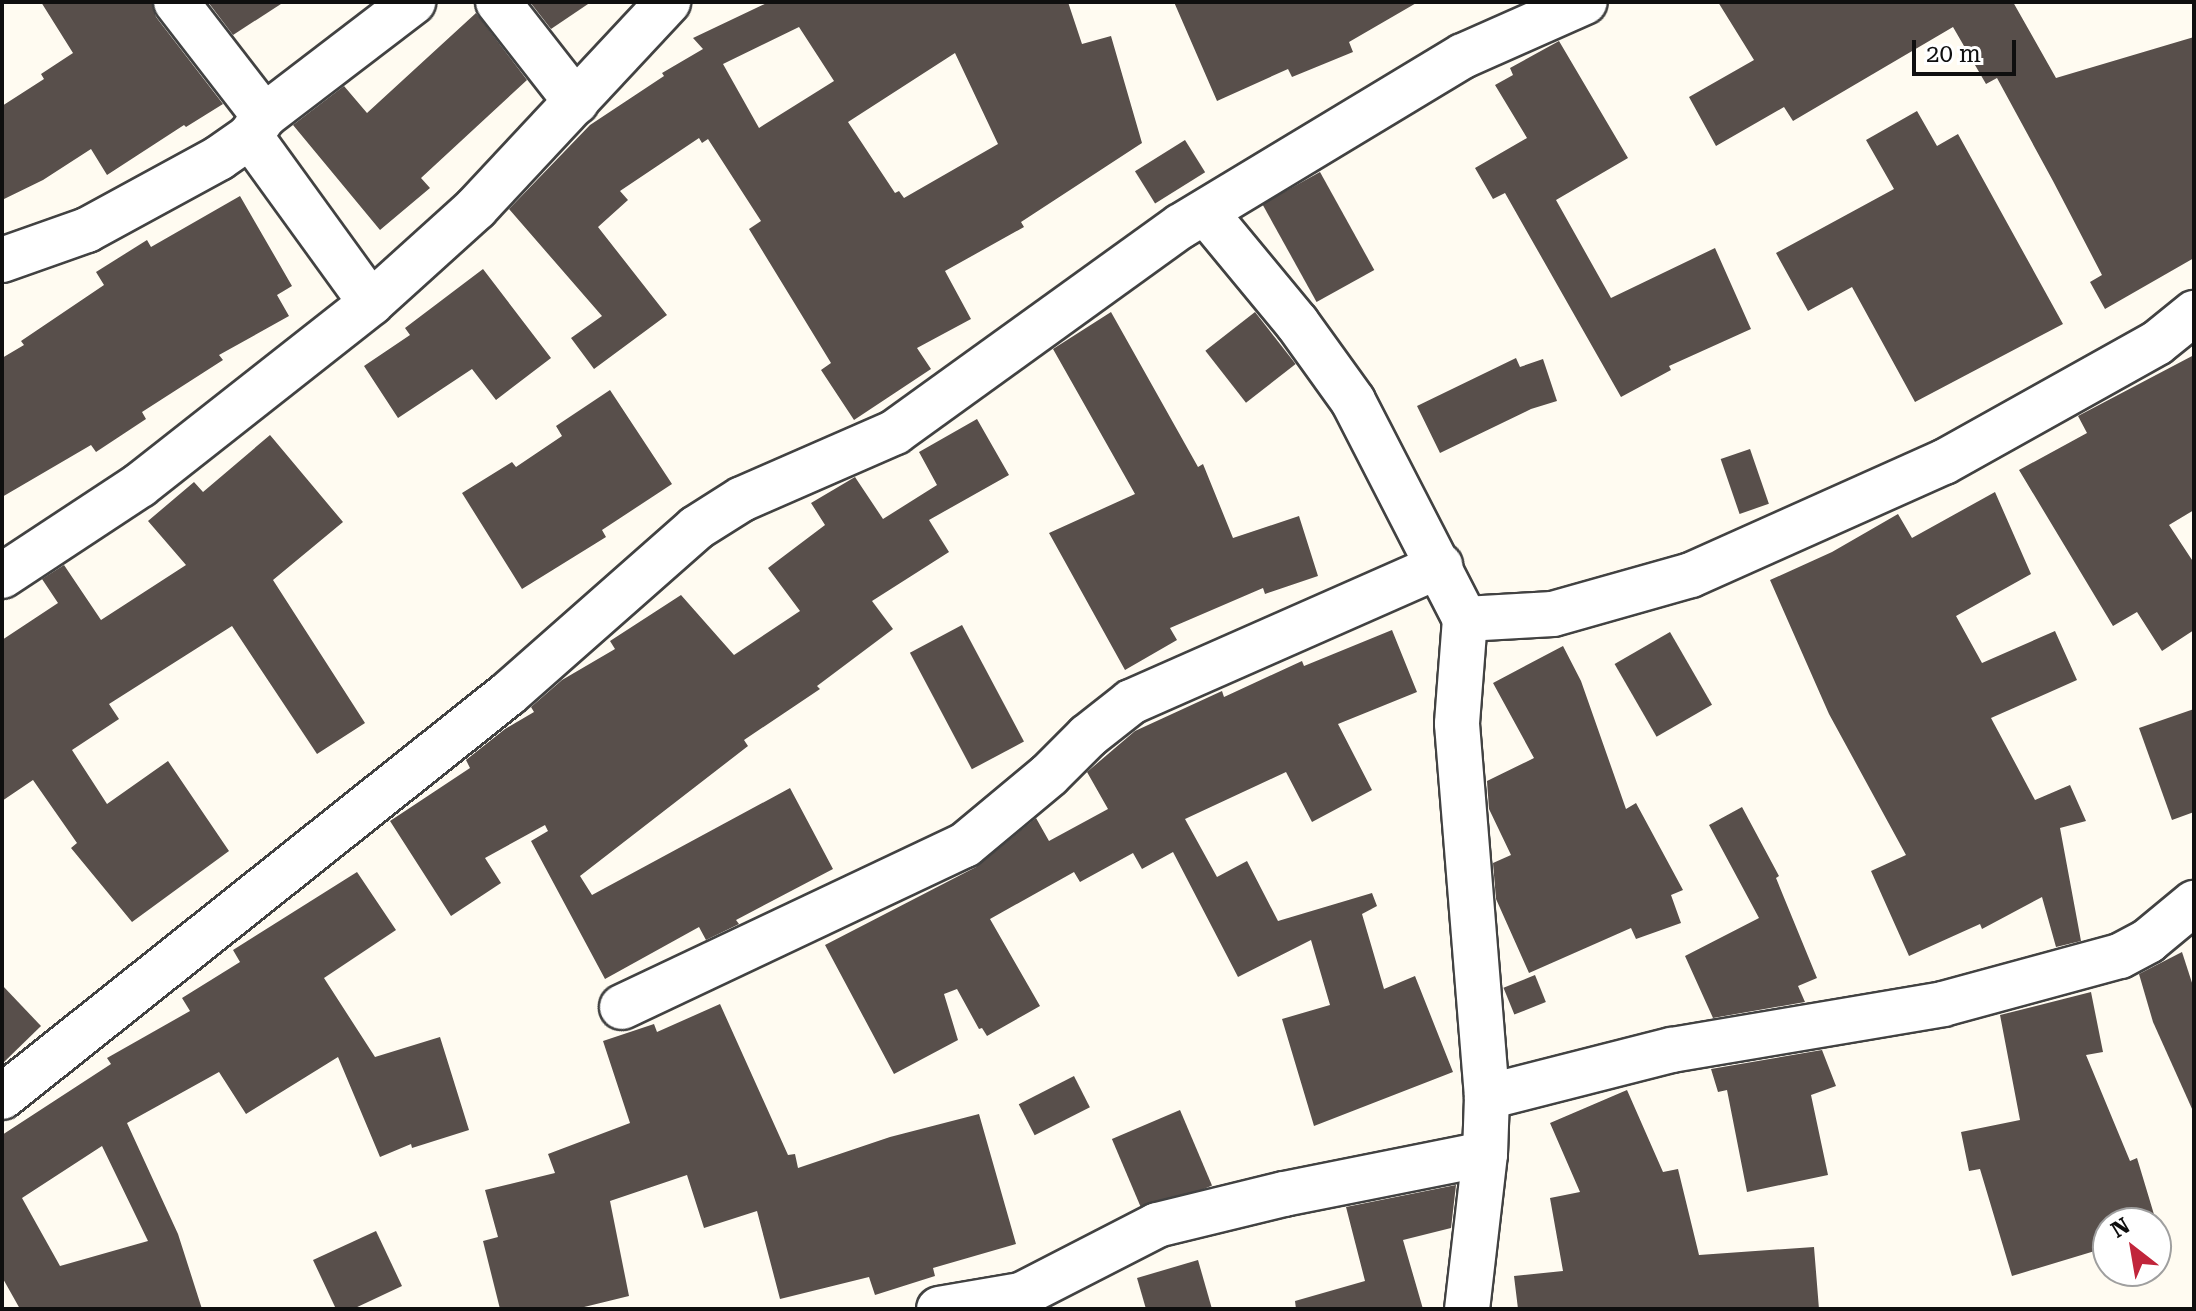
<!DOCTYPE html>
<html>
<head>
<meta charset="utf-8">
<style>
	body { margin:0 }
	#map { position:relative; width:2196px; height:1311px; overflow:hidden; background:#fffbf1; font-family:"Roboto Serif",serif }
	div>[style] { position:absolute }
	[style*='--x'] { left:calc(var(--x)*1px); top:calc(var(--y)*1px); width:calc(var(--w)*1px); rotate:calc(var(--a)*1deg) }
	.building>* { inset:0; background:#584f4b; transform-origin:0 0 }
	.roads { filter:drop-shadow(2px 0 #424242) drop-shadow(-2px 0 #424242) drop-shadow(0 2px #424242) drop-shadow(0 -2px #424242) }
	.minor>* { height:44px; margin:-22px; padding:0 22px; transform-origin:22px; border-radius:22px; background:#fff }
	span { translate:-50% -50%; white-space:nowrap; text-align:center; line-height:1.15; -webkit-text-stroke:8px #fff; paint-order:stroke }
	.frame { position:absolute; inset:0; border:4px solid #0f0f0f; pointer-events:none }
	.north { position:absolute; left:2092px; top:1207px; width:80px; height:80px; box-sizing:border-box; background:#fff; border:2px solid #9f9f9f; border-radius:50%; rotate:329deg; font-size:22px; font-weight:700; line-height:32px; text-align:center; color:#0f0f0f }
	.north::after { content:''; display:block; margin:auto; width:28px; height:36px; background:#c1253b; clip-path:polygon(50% 0,100% 100%,50% 72%,0 100%) }
	.scale { position:absolute; left:1912px; top:40px; width:104px; height:36px; box-sizing:border-box; border:4px solid #0f0f0f; border-top:0; padding-left:10px; font-size:24px; line-height:28px; white-space:nowrap; color:#0f0f0f; -webkit-text-stroke:6px #fff; paint-order:stroke }
</style>
</head>
<body>
<div id="map">
	<div class="building">
		<div style="clip-path:polygon(41px 2px,152px 2px,156px 17px,223px 104px,186px 127px,184px 125px,107px 175px,91px 149px,43px 180px,2px 200px,2px 106px,44px 79px,41px 74px,73px 53px)"></div>
		<div style="clip-path:polygon(208px 2px,284px 2px,233px 35px)"></div>
		<div style="clip-path:polygon(530px 2px,591px 2px,551px 29px)"></div>
		<div style="clip-path:polygon(evenodd,769px 2px,1068px 2px,1082px 44px,1111px 36px,1142px 143px,1021px 222px,1024px 227px,945px 271px,971px 319px,917px 348px,931px 369px,854px 420px,821px 370px,831px 363px,749px 229px,761px 221px,708px 139px,702px 143px,699px 138px,620px 191px,628px 200px,598px 227px,667px 315px,594px 369px,571px 338px,602px 316px,509px 209px,590px 125px,664px 76px,662px 73px,703px 49px,693px 38px,769px 2px,799px 27px,834px 81px,759px 128px,723px 64px,799px 27px,769px 2px,955px 53px,998px 144px,904px 198px,899px 191px,895px 193px,848px 122px,955px 53px)"></div>
		<div style="clip-path:polygon(1174px 2px,1418px 2px,1349px 42px,1353px 52px,1292px 77px,1288px 69px,1217px 101px)"></div>
		<div style="clip-path:polygon(1718px 2px,2013px 2px,2056px 78px,2194px 37px,2194px 258px,2105px 309px,2090px 282px,2102px 275px,2053px 181px,1997px 78px,1986px 84px,1953px 27px,1793px 121px,1784px 107px,1716px 146px,1689px 97px,1754px 60px)"></div>
		<div style="clip-path:polygon(476px 13px,527px 80px,421px 178px,430px 188px,380px 230px,293px 125px,344px 86px,367px 113px)"></div>
		<div style="clip-path:polygon(1559px 41px,1628px 158px,1556px 200px,1611px 298px,1715px 248px,1751px 329px,1669px 366px,1671px 370px,1621px 397px,1505px 193px,1493px 199px,1475px 168px,1527px 138px,1495px 85px,1513px 75px,1510px 68px)"></div>
		<div style="clip-path:polygon(1917px 111px,1937px 146px,1958px 134px,2063px 324px,1915px 402px,1852px 287px,1808px 311px,1776px 253px,1894px 189px,1866px 140px)"></div>
		<div style="left:1185px;top:140px;width:38px;height:59px;rotate:58deg"></div>
		<div style="left:1320px;top:172px;width:112px;height:66px;rotate:61deg"></div>
		<div style="clip-path:polygon(240px 196px,292px 286px,277px 295px,289px 316px,219px 355px,223px 360px,142px 412px,146px 419px,96px 452px,91px 445px,2px 497px,2px 358px,24px 345px,21px 341px,104px 285px,96px 272px,147px 240px,151px 247px)"></div>
		<div style="clip-path:polygon(483px 269px,551px 358px,496px 400px,472px 369px,398px 418px,364px 366px,410px 335px,405px 328px)"></div>
		<div style="clip-path:polygon(1111px 312px,1198px 467px,1203px 464px,1233px 538px,1299px 516px,1318px 576px,1265px 594px,1263px 588px,1170px 628px,1177px 640px,1125px 670px,1049px 533px,1135px 494px,1053px 349px)"></div>
		<div style="left:1255px;top:312px;width:66px;height:63px;rotate:52deg"></div>
		<div style="clip-path:polygon(2194px 355px,2194px 510px,2169px 525px,2194px 563px,2194px 630px,2162px 651px,2137px 612px,2113px 626px,2019px 470px,2087px 433px,2078px 416px)"></div>
		<div style="clip-path:polygon(1516px 358px,1520px 367px,1543px 359px,1557px 401px,1531px 409px,1440px 453px,1417px 406px)"></div>
		<div style="clip-path:polygon(610px 390px,672px 484px,602px 530px,606px 537px,522px 589px,462px 493px,512px 462px,516px 467px,562px 436px,556px 426px)"></div>
		<div style="clip-path:polygon(977px 419px,1009px 475px,929px 520px,949px 552px,872px 601px,893px 629px,817px 686px,820px 689px,744px 740px,748px 746px,580px 876px,592px 895px,790px 788px,833px 869px,736px 920px,739px 924px,706px 940px,699px 927px,605px 979px,531px 841px,548px 831px,545px 825px,485px 858px,501px 883px,451px 916px,390px 821px,470px 768px,466px 760px,505px 729px,534px 712px,531px 707px,562px 680px,615px 649px,610px 641px,681px 595px,734px 655px,800px 611px,768px 568px,825px 525px,811px 503px,855px 477px,883px 519px,937px 485px,919px 452px)"></div>
		<div style="clip-path:polygon(270px 435px,343px 522px,273px 580px,365px 723px,317px 754px,232px 626px,109px 704px,119px 719px,72px 750px,107px 804px,168px 761px,229px 851px,132px 922px,71px 848px,77px 843px,33px 780px,2px 801px,2px 640px,58px 603px,42px 579px,64px 565px,101px 620px,186px 565px,148px 521px,194px 482px,203px 492px)"></div>
		<div style="left:1750px;top:449px;width:58px;height:31px;rotate:71deg"></div>
		<div style="clip-path:polygon(1995px 492px,2031px 574px,1956px 616px,1982px 663px,2055px 631px,2077px 680px,1991px 718px,2035px 800px,2070px 785px,2086px 821px,2060px 828px,2081px 941px,2056px 947px,2042px 897px,1982px 929px,1980px 924px,1909px 956px,1871px 871px,1906px 855px,1829px 714px,1770px 580px,1832px 552px,1898px 514px,1912px 538px)"></div>
		<div style="left:962px;top:625px;width:132px;height:59px;rotate:62deg"></div>
		<div style="clip-path:polygon(1392px 630px,1417px 692px,1338px 724px,1372px 790px,1312px 822px,1286px 772px,1185px 819px,1217px 877px,1247px 861px,1278px 921px,1372px 893px,1377px 906px,1362px 914px,1384px 989px,1415px 976px,1453px 1072px,1314px 1126px,1282px 1019px,1330px 1005px,1311px 940px,1238px 977px,1173px 852px,1142px 869px,1133px 853px,1080px 882px,1074px 872px,990px 919px,1040px 1006px,987px 1036px,982px 1028px,979px 1029px,957px 989px,944px 994px,958px 1040px,894px 1074px,825px 945px,976px 867px,1036px 818px,1049px 841px,1108px 809px,1087px 772px,1135px 731px,1222px 691px,1224px 697px,1302px 661px,1304px 666px)"></div>
		<div style="left:1670px;top:632px;width:84px;height:64px;rotate:60deg"></div>
		<div style="clip-path:polygon(1563px 646px,1581px 681px,1626px 809px,1636px 803px,1683px 890px,1671px 895px,1681px 923px,1636px 939px,1631px 928px,1529px 973px,1496px 899px,1493px 863px,1511px 855px,1489px 809px,1487px 781px,1534px 758px,1493px 683px)"></div>
		<div style="clip-path:polygon(2194px 709px,2194px 812px,2172px 820px,2139px 728px)"></div>
		<div style="clip-path:polygon(1742px 807px,1779px 876px,1776px 878px,1817px 978px,1798px 986px,1805px 1002px,1713px 1018px,1685px 956px,1759px 918px,1709px 825px)"></div>
		<div style="clip-path:polygon(evenodd,357px 872px,396px 930px,324px 978px,375px 1057px,440px 1037px,469px 1130px,412px 1148px,411px 1144px,380px 1157px,338px 1057px,246px 1114px,219px 1072px,127px 1123px,178px 1234px,202px 1309px,20px 1309px,2px 1277px,2px 1135px,111px 1064px,107px 1058px,190px 1011px,182px 998px,240px 962px,233px 950px,357px 872px,102px 1146px,148px 1241px,60px 1266px,22px 1198px,102px 1146px)"></div>
		<div style="clip-path:polygon(2182px 952px,2194px 989px,2193px 1111px,2153px 1022px,2139px 974px)"></div>
		<div style="left:1535px;top:975px;width:29px;height:34px;rotate:68deg"></div>
		<div style="clip-path:polygon(2px 985px,41px 1026px,2px 1064px)"></div>
		<div style="clip-path:polygon(2091px 992px,2103px 1052px,2086px 1055px,2130px 1161px,2137px 1158px,2159px 1231px,2156px 1232px,2156px 1223px,2108px 1223px,2108px 1247px,2012px 1276px,1980px 1169px,1969px 1171px,1961px 1132px,2020px 1120px,2000px 1015px)"></div>
		<div style="clip-path:polygon(720px 1004px,788px 1155px,795px 1154px,798px 1168px,890px 1137px,979px 1114px,1016px 1244px,933px 1268px,935px 1276px,875px 1295px,869px 1277px,780px 1299px,757px 1211px,704px 1228px,687px 1175px,610px 1201px,629px 1296px,576px 1309px,500px 1309px,483px 1241px,498px 1237px,485px 1190px,555px 1173px,548px 1154px,630px 1123px,603px 1041px,654px 1024px,657px 1032px)"></div>
		<div style="clip-path:polygon(1822px 1050px,1836px 1086px,1811px 1095px,1828px 1175px,1747px 1192px,1727px 1090px,1718px 1092px,1711px 1069px)"></div>
		<div style="left:1074px;top:1076px;width:35px;height:62px;rotate:63deg"></div>
		<div style="clip-path:polygon(1627px 1090px,1663px 1172px,1678px 1169px,1699px 1255px,1814px 1247px,1819px 1309px,1518px 1309px,1514px 1276px,1563px 1271px,1550px 1198px,1580px 1192px,1550px 1123px)"></div>
		<div style="left:1180px;top:1110px;width:82px;height:74px;rotate:67deg"></div>
		<div style="clip-path:polygon(1456px 1185px,1451px 1228px,1403px 1240px,1423px 1309px,1296px 1309px,1295px 1301px,1365px 1281px,1346px 1207px)"></div>
		<div style="clip-path:polygon(376px 1231px,402px 1286px,353px 1309px,336px 1309px,313px 1260px)"></div>
		<div style="clip-path:polygon(1198px 1260px,1212px 1309px,1146px 1309px,1137px 1278px)"></div>
	</div>
	<div class="roads">
		<div class="minor">
			<div style="--x:176;--y:2;--w:144;--a:52.3"></div>
			<div style="--x:498;--y:2;--w:127;--a:52"></div>
			<div style="--x:250;--y:136;--w:206;--a:54.1"></div>
			<div style="--x:1206;--y:213;--w:143;--a:50.4"></div>
			<div style="--x:1297;--y:323;--w:96;--a:54.3"></div>
			<div style="--x:1353;--y:401;--w:245;--a:62.8"></div>
			<div style="--x:1465;--y:619;--w:105;--a:94.4"></div>
			<div style="--x:1457;--y:724;--w:374;--a:85.4"></div>
			<div style="--x:1487;--y:1097;--w:57;--a:92"></div>
			<div style="--x:1485;--y:1154;--w:156;--a:96.6"></div>
			<div style="--x:2;--y:260;--w:90;--a:-19.4"></div>
			<div style="--x:87;--y:230;--w:150;--a:-28.6"></div>
			<div style="--x:219;--y:158;--w:38;--a:-35"></div>
			<div style="--x:250;--y:136;--w:24;--a:-55"></div>
			<div style="--x:264;--y:116;--w:188;--a:-37.4"></div>
			<div style="--x:2;--y:576;--w:165;--a:-33.4"></div>
			<div style="--x:140;--y:485;--w:294;--a:-38.2"></div>
			<div style="--x:371;--y:303;--w:142;--a:-42.1"></div>
			<div style="--x:476;--y:208;--w:282;--a:-47"></div>
			<div style="--x:1465;--y:619;--w:88;--a:-3.3"></div>
			<div style="--x:1553;--y:614;--w:143;--a:-15.8"></div>
			<div style="--x:1691;--y:575;--w:277;--a:-24.1"></div>
			<div style="--x:1944;--y:462;--w:244;--a:-29.2"></div>
			<div style="--x:2157;--y:343;--w:48;--a:-39"></div>
			<div style="--x:622;--y:1007;--w:379;--a:-25.3"></div>
			<div style="--x:965;--y:845;--w:109;--a:-39.8"></div>
			<div style="--x:1049;--y:775;--w:55;--a:-45"></div>
			<div style="--x:1088;--y:736;--w:55;--a:-38.3"></div>
			<div style="--x:1131;--y:702;--w:338;--a:-23.8"></div>
			<div style="--x:2;--y:1097;--w:647;--a:-38.54"></div>
			<div style="--x:508;--y:694;--w:251;--a:-41.4"></div>
			<div style="--x:696;--y:528;--w:54;--a:-32.2"></div>
			<div style="--x:742;--y:499;--w:167;--a:-23.6"></div>
			<div style="--x:895;--y:432;--w:352;--a:-35.8"></div>
			<div style="--x:1181;--y:226;--w:329;--a:-31.1"></div>
			<div style="--x:1463;--y:56;--w:133;--a:-23.9"></div>
			<div style="--x:1487;--y:1097;--w:191;--a:-14.3"></div>
			<div style="--x:1672;--y:1050;--w:275;--a:-9.6"></div>
			<div style="--x:1943;--y:1004;--w:183;--a:-15.2"></div>
			<div style="--x:2120;--y:956;--w:32;--a:-28"></div>
			<div style="--x:2148;--y:941;--w:60;--a:-39.6"></div>
			<div style="--x:939;--y:1309;--w:83;--a:-9.7"></div>
			<div style="--x:1021;--y:1295;--w:153;--a:-27.2"></div>
			<div style="--x:1157;--y:1225;--w:131;--a:-13.7"></div>
			<div style="--x:1284;--y:1194;--w:205;--a:-11.3"></div>
		</div>
	</div>
	<div class="frame"></div>
	<div class="north">N</div>
	<div class="scale">20 m</div>
</div>
</body>
</html>
